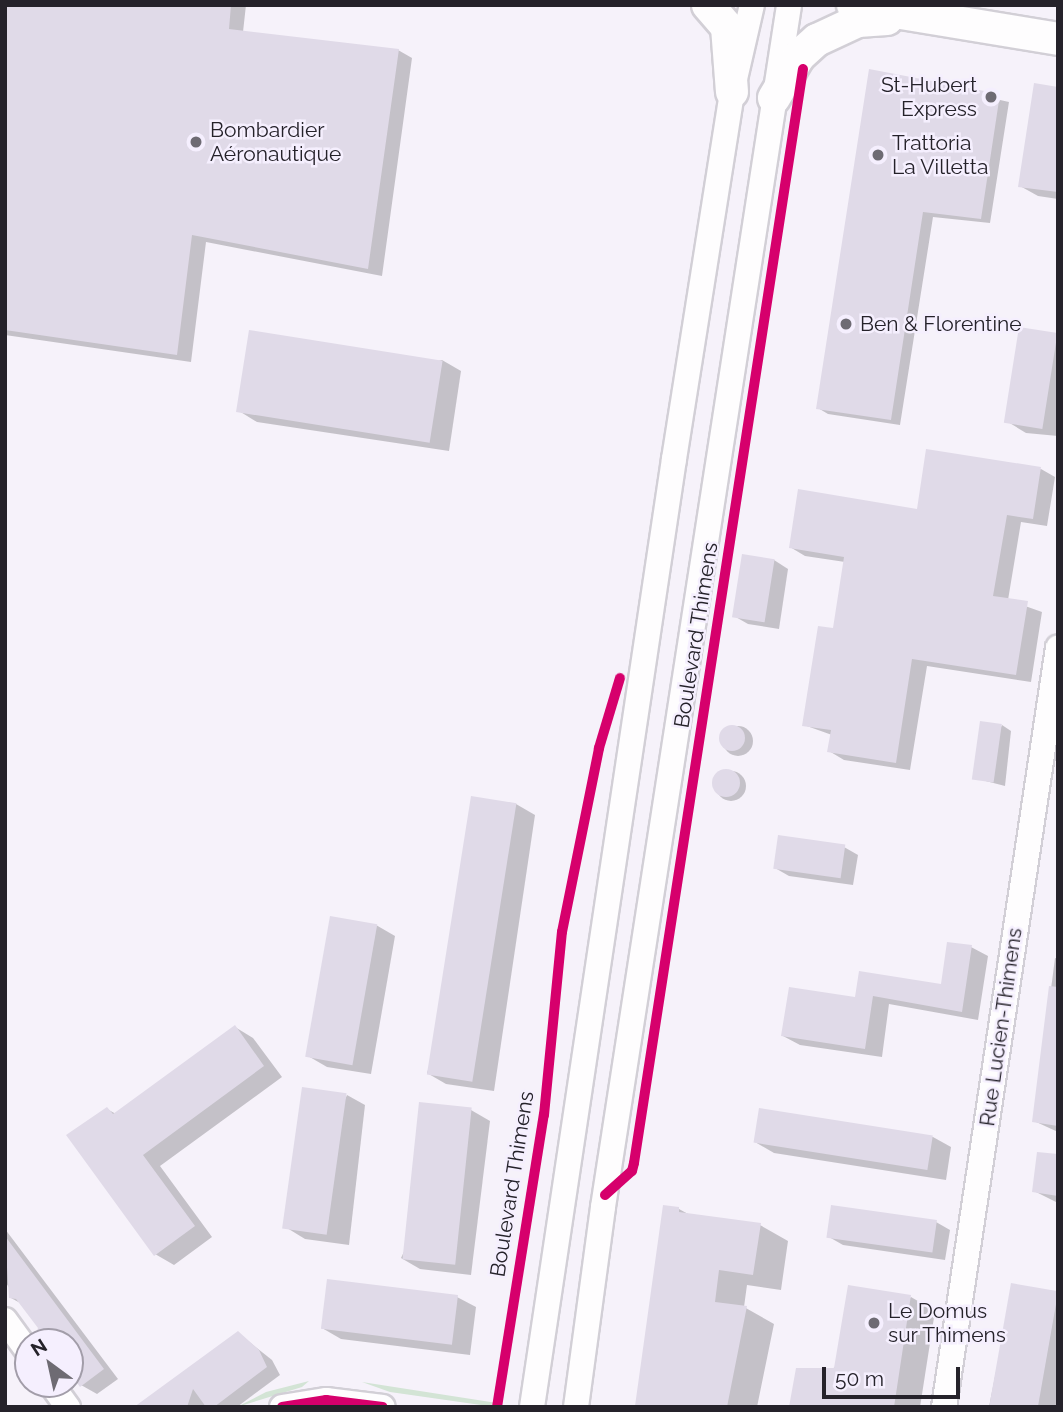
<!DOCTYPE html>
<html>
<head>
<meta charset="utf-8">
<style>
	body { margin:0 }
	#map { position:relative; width:1063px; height:1412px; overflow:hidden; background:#f6f2fa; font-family:Raleway,sans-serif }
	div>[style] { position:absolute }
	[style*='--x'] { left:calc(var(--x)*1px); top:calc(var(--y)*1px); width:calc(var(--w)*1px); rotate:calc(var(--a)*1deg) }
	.green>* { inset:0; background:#d3e4d5 }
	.shadow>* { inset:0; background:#0003 }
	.round { border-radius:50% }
	.building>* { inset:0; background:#e0dae8; transform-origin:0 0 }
	.roads { filter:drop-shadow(2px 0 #d2cfd6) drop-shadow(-2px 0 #d2cfd6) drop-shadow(0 2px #d2cfd6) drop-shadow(0 -2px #d2cfd6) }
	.minor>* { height:24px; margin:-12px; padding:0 12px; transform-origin:12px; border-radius:12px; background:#fefdfe }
	.major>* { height:32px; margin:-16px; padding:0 16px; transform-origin:16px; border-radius:16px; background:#fefdfe }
	.cycleway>* { height:10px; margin:-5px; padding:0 5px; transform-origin:5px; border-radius:5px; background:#d6006c }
	.dots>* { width:19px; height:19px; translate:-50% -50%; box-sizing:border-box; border:4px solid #f5effe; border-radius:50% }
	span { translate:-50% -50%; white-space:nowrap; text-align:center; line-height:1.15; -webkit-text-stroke:5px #f5effe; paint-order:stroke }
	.poi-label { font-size:21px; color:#25222a }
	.right { translate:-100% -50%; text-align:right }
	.left { translate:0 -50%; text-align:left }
	.street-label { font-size:21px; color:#25222a }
	.frame { position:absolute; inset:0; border:7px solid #25222a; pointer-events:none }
	.north { position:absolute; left:14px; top:1328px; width:70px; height:70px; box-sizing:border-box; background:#f5effe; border:2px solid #a29da9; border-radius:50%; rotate:327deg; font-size:19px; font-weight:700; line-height:28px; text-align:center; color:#25222a }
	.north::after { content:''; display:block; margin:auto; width:24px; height:32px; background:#6e6b73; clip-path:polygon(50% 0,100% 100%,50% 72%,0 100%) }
	.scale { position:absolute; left:822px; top:1367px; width:138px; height:32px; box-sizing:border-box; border:4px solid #25222a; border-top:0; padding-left:9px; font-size:21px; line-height:24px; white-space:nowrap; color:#25222a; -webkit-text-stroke:5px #f5effe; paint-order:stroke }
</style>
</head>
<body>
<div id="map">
	<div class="green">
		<div style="clip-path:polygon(309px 1381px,302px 1387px,237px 1407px,266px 1392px)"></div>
		<div style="clip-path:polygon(362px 1382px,497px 1403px,488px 1406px,390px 1392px)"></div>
	</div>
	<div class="shadow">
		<div style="clip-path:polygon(5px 5px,246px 5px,243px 32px,398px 50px,412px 58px,382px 276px,206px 242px,191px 362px,5px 335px)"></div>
		<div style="clip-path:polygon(871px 71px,1009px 102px,990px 223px,933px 217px,900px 425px,828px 414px,818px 408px)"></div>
		<div style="clip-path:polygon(1058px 88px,1058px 199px,1038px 196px,1020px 186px)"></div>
		<div style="clip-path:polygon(1058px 335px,1058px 436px,1026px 433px,1008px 422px)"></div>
		<div style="clip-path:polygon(442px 360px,461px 371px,449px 451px,257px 422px,239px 411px)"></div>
		<div style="clip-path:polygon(1041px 469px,1055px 477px,1047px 526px,1021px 522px,1008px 600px,1042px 612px,1031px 682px,927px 666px,910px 770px,844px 760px,829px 751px,832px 735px,804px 725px,834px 630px,845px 562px,805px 556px,790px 547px,918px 511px)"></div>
		<div style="clip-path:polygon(774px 560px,788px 569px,779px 629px,748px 624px,734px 616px)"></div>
		<div style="clip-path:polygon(1002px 725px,1011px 731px,1005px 786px,974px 778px)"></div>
		<div class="round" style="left:723px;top:726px;width:30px;height:30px"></div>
		<div class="round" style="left:716px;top:771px;width:30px;height:30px"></div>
		<div style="clip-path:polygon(516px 804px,535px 815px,494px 1091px,446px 1084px,427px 1073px)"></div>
		<div style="clip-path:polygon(844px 847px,858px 855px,853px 885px,789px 876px,775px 868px)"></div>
		<div style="clip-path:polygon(376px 925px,395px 936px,371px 1074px,327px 1067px,308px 1056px)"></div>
		<div style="clip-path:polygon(971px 947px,988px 956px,978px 1020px,889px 1004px,882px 1057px,800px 1045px,783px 1036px,856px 999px,860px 973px,943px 986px)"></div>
		<div style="clip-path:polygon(1055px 958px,1058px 959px,1058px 1132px,1034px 1121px)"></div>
		<div style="clip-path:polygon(235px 1027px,253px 1038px,282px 1077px,160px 1166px,212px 1237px,174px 1265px,155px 1254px,107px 1109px,116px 1114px)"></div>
		<div style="clip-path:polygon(347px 1095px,365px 1105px,349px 1245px,305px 1239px,287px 1228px)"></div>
		<div style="clip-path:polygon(471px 1110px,490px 1121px,471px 1275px,420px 1269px,401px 1258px)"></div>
		<div style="clip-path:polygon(933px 1137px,951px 1147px,946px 1180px,774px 1153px,755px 1142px)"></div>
		<div style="clip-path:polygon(1058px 1156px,1058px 1203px,1034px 1191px)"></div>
		<div style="clip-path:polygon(679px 1209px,690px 1215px,760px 1225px,788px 1241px,781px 1290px,747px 1285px,744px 1307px,774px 1324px,757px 1407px,637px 1405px)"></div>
		<div style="clip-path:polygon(936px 1222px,950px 1230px,945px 1260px,843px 1245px,829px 1237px)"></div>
		<div style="clip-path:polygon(5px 1229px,118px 1379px,97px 1394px,81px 1385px,70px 1370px,70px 1342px,49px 1342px,22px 1304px,11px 1298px,12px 1291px,5px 1282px)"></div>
		<div style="clip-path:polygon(1013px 1285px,1058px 1293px,1058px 1407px,989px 1407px)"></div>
		<div style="clip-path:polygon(457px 1297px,476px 1307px,470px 1355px,341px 1339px,322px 1328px)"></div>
		<div style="clip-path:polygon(911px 1297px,935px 1311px,920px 1407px,791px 1407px)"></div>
		<div style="clip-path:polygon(238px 1333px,272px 1360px,280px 1375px,237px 1407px,136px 1407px)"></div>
	</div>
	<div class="building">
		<div style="clip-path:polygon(5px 5px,231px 5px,229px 29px,399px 49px,368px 269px,192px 235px,177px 355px,5px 330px)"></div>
		<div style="clip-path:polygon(869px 69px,1000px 94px,981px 219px,923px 212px,891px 420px,816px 409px)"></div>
		<div style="clip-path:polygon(1034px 83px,1058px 87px,1058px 192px,1018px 187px)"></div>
		<div style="left:1019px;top:327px;width:39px;height:97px;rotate:9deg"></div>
		<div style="left:249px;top:330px;width:196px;height:83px;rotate:9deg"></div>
		<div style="clip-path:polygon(926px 449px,1041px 467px,1033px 519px,1007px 515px,993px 596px,1028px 601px,1016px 675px,912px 659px,896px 763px,827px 752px,831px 730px,802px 726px,818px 626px,833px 628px,844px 557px,789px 548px,798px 489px,917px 509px)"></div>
		<div style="left:742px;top:554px;width:33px;height:64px;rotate:9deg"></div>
		<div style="left:980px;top:721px;width:22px;height:59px;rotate:8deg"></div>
		<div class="round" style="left:719px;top:725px;width:26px;height:26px"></div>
		<div class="round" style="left:712px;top:769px;width:28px;height:28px"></div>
		<div style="left:471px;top:796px;width:46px;height:282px;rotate:9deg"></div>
		<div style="left:778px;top:835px;width:68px;height:34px;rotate:8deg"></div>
		<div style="left:330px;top:916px;width:48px;height:143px;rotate:10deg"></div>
		<div style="clip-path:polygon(947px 942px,972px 945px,962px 1012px,873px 996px,865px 1049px,781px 1036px,789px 987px,855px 997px,859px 971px,941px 984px)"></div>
		<div style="clip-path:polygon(1049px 986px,1058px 987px,1058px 1126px,1032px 1122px)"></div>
		<div style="clip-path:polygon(235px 1025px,264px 1066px,143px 1155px,195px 1226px,154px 1256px,66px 1135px,107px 1107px,113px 1114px)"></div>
		<div style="left:302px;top:1087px;width:45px;height:143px;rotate:8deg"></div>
		<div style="left:419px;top:1102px;width:53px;height:158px;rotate:6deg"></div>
		<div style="left:759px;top:1108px;width:176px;height:35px;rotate:9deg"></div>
		<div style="clip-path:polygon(1037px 1152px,1058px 1154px,1058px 1196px,1032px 1192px)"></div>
		<div style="clip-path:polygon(663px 1205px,679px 1207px,679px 1212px,761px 1223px,753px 1275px,719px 1270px,715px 1302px,747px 1306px,727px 1407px,635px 1406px)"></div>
		<div style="left:831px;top:1205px;width:107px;height:33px;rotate:8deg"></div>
		<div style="clip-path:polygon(5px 1236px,104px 1369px,80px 1387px,70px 1373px,70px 1342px,47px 1342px,35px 1335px,38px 1328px,16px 1299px,9px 1298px)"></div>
		<div style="left:327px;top:1279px;width:132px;height:50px;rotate:7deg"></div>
		<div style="left:1011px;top:1283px;width:48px;height:126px;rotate:10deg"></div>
		<div style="clip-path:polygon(848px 1285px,911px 1295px,894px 1407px,789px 1407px,796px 1368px,834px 1368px)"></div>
		<div style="clip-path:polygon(238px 1331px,259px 1350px,267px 1367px,214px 1407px,206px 1407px,193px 1389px,187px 1407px,134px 1407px)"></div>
	</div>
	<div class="roads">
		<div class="minor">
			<div style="--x:5;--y:1320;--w:39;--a:54"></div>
			<div style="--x:51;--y:1384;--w:29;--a:54"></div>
			<div style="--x:282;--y:1407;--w:45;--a:-9"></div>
			<div style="--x:326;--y:1400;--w:57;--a:7"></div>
			<div style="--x:532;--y:1407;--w:959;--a:-81.48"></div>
			<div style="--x:674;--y:459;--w:372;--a:-81"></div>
			<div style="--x:732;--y:92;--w:89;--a:-77.1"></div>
			<div style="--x:576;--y:1407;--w:202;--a:-82.3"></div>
			<div style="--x:603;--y:1207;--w:1216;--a:-81.2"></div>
			<div style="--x:944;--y:1407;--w:768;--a:-81.46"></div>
		</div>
		<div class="major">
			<div style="--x:708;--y:5;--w:29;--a:49"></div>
			<div style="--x:727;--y:27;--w:65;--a:85.6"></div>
			<div style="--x:853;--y:5;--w:208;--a:9.4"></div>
			<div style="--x:774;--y:98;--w:49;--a:-59.2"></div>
			<div style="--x:799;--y:56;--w:24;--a:-42"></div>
			<div style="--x:817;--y:40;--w:45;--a:-24.9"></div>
			<div style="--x:858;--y:21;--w:29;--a:-4"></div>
		</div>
	</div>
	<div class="cycleway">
		<div style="--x:605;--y:1195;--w:36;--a:-42"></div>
		<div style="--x:632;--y:1171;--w:8;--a:-76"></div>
		<div style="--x:634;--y:1163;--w:1107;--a:-81.22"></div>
		<div style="--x:282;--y:1407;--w:45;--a:-9"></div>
		<div style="--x:326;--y:1400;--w:57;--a:7"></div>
		<div style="--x:497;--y:1407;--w:296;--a:-80.9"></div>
		<div style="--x:544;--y:1115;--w:184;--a:-84.4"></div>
		<div style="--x:562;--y:932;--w:188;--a:-78.6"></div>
		<div style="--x:599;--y:748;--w:73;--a:-73.3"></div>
	</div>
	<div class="dots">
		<div style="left:991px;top:97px;background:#6e6b73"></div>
		<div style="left:196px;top:142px;background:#6e6b73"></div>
		<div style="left:878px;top:155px;background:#6e6b73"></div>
		<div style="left:846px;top:324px;background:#6e6b73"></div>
		<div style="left:874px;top:1323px;background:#6e6b73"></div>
	</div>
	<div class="poi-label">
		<span class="right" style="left:977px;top:97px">St-Hubert<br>Express</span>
		<span class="left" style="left:210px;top:142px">Bombardier<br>Aéronautique</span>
		<span class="left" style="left:892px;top:155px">Trattoria<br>La Villetta</span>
		<span class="left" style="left:860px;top:324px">Ben &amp; Florentine</span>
		<span class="left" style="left:888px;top:1323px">Le Domus<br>sur Thimens</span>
	</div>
	<div class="street-label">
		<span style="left:696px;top:635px;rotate:-81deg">Boulevard Thimens</span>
		<span style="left:1001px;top:1027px;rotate:-82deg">Rue Lucien-Thimens</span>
		<span style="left:512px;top:1184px;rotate:-81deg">Boulevard Thimens</span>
	</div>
	<div class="frame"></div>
	<div class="north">N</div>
	<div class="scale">50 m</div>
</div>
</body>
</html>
